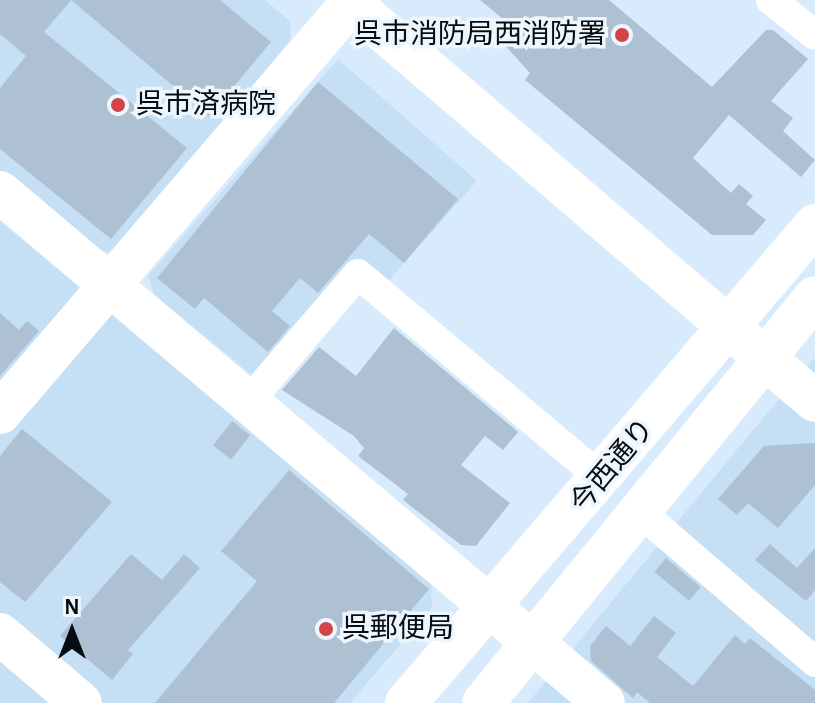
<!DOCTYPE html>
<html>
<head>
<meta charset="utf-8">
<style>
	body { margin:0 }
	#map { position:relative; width:815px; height:703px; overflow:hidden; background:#d7ebfc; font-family:"Alegreya Sans","Noto Sans JP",sans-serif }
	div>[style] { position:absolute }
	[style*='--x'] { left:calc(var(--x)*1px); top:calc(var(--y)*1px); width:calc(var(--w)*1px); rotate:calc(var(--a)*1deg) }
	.built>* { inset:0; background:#c5dff4 }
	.building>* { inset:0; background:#aec1d2; transform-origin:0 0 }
	.street>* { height:30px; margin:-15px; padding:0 15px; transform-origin:15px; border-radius:15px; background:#fff }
	.secondary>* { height:42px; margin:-21px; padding:0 21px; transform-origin:21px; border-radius:21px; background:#fff }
	.dots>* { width:22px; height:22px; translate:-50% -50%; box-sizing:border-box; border:4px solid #eef6fd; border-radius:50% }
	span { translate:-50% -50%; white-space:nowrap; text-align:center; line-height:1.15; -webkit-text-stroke:7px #eef6fd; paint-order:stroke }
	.poi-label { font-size:28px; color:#060d12 }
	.right { translate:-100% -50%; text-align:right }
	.left { translate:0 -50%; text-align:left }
	.street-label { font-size:28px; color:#060d12 }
	.north { position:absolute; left:32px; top:591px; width:80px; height:80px; -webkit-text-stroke:6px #eef6fd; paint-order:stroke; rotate:0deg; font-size:22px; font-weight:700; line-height:32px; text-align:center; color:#060d12 }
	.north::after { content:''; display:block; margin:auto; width:28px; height:36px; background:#060d12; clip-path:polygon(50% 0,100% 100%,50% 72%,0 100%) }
</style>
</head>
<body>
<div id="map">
	<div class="built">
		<div style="clip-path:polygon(0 0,265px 0,291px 22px,290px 40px,115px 254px,89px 247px,0 171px)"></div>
		<div style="clip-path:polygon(338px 59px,477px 181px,384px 286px,356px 261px,257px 379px,154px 295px,148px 276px)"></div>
		<div style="clip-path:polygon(0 221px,431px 584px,432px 607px,350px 703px,0 703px)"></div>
		<div style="clip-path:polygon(815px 358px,815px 703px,528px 703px,764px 417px)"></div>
	</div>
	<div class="building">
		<div style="clip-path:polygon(0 0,71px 0,44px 32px,187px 148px,111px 239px,0 149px,0 88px,26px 56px,0 34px)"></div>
		<div style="clip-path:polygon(71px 0,220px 0,271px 42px,209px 116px)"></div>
		<div style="clip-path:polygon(480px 0,609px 0,712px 87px,766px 30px,773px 30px,808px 59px,771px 101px,793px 118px,783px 131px,815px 160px,801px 177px,729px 115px,693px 158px,731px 193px,739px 184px,753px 196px,746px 204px,766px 220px,753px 235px,712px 235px,525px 80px,530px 73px,502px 42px,514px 28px)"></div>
		<div style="clip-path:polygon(318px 82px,458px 199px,404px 263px,369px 234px,318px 293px,300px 278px,272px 311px,290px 326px,268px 352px,204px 298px,195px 309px,157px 278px)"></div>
		<div style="clip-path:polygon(0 313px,19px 330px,27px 321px,39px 331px,0 376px)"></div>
		<div style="clip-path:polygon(394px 328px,518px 432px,503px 450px,485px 436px,461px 465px,510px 503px,476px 546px,461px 545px,403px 500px,408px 494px,358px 456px,364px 448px,354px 436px,282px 390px,319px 347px,356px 376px)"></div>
		<div style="left:232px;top:421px;width:23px;height:31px;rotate:38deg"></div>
		<div style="clip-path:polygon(22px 429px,112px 502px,25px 602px,0 582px,0 456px)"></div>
		<div style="clip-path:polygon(815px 443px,815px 485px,778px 528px,748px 503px,737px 515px,718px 499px,764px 446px)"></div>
		<div style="clip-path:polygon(289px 470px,429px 589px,334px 703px,155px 703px,257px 581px,221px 551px)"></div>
		<div style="clip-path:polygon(770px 544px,797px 568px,815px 548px,815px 590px,806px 601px,755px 560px)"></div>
		<div style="clip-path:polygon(131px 554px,162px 580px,184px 554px,200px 568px,128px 650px,133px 654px,112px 680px,60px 636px)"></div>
		<div style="left:666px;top:558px;width:45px;height:18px;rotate:40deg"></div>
		<div style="clip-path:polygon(654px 616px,676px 633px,657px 657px,693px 686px,735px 635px,745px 644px,750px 638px,815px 690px,815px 703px,650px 703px,637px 692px,633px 698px,591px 661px,590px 646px,606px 626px,630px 646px)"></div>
	</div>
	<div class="street">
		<div style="--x:771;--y:0;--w:56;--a:38.5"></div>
		<div style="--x:249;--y:401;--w:167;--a:-49.4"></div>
		<div style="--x:358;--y:274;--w:319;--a:40"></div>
		<div style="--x:639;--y:511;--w:232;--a:40.6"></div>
	</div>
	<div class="secondary">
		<div style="--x:347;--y:0;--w:616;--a:40.59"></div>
		<div style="--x:0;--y:192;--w:791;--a:40.23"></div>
		<div style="--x:0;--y:413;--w:540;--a:-49.43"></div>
		<div style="--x:0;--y:634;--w:106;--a:40.4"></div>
		<div style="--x:406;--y:703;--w:629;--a:-49.45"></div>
		<div style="--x:483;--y:703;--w:524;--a:-50.73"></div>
	</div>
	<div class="dots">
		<div style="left:622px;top:35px;background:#d3434a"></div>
		<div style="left:118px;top:105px;background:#d3434a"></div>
		<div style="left:326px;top:629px;background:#d3434a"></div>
	</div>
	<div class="poi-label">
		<span class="right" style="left:606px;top:35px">呉市消防局西消防署</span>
		<span class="left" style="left:136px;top:105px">呉市済病院</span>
		<span class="left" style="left:342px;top:629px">呉郵便局</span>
	</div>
	<div class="street-label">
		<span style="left:613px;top:466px;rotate:-50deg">今西通り</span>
	</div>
	<div class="north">N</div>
</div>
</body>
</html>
